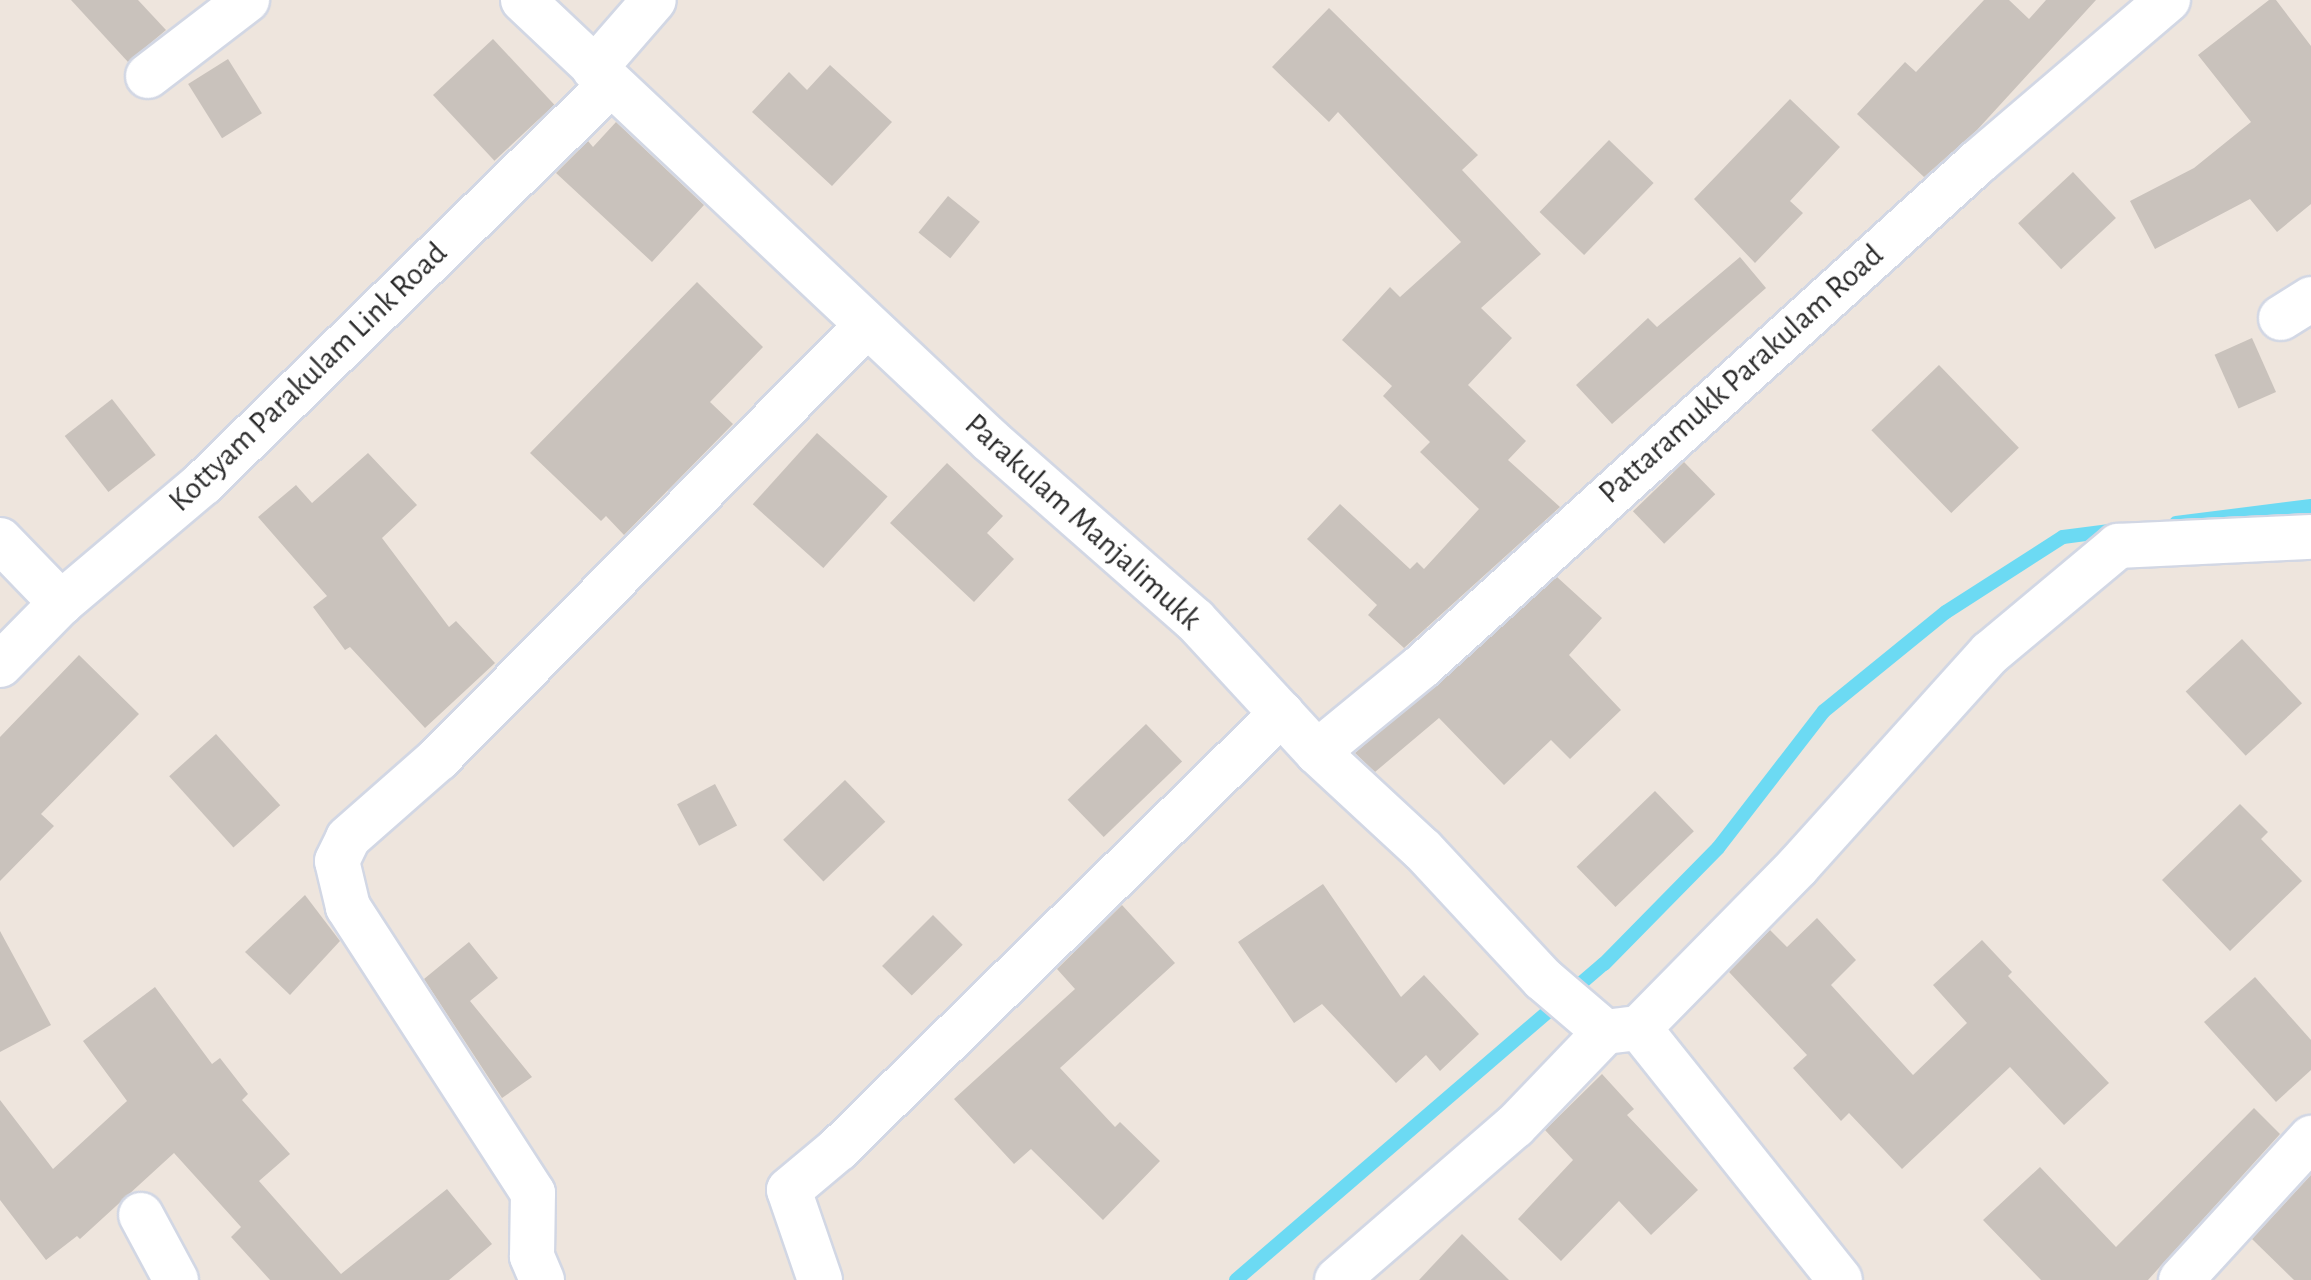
<!DOCTYPE html>
<html>
<head>
<meta charset="utf-8">
<style>
	body { margin:0 }
	#map { position:relative; width:2311px; height:1280px; overflow:hidden; background:#eee5dd; font-family:"Alegreya Sans",sans-serif }
	div>[style] { position:absolute }
	[style*='--x'] { left:calc(var(--x)*1px); top:calc(var(--y)*1px); width:calc(var(--w)*1px); rotate:calc(var(--a)*1deg) }
	.stream>* { height:14px; margin:-7px; padding:0 7px; transform-origin:7px; border-radius:7px; background:#6cdaf3 }
	.building>* { inset:0; background:#c9c2bc; transform-origin:0 0 }
	.roads { filter:drop-shadow(2px 0 #d2d7e4) drop-shadow(-2px 0 #d2d7e4) drop-shadow(0 2px #d2d7e4) drop-shadow(0 -2px #d2d7e4) }
	.minor>* { height:44px; margin:-22px; padding:0 22px; transform-origin:22px; border-radius:22px; background:#fff }
	span { translate:-50% -50%; white-space:nowrap; text-align:center; line-height:1.15; -webkit-text-stroke:8px #fff; paint-order:stroke }
	.street-label { font-size:32px; color:#2b2b2b }
</style>
</head>
<body>
<div id="map">
	<div class="stream">
		<div style="--x:2176;--y:523;--w:136;--a:-7.2"></div>
		<div style="--x:1236;--y:1280;--w:485;--a:-40.7"></div>
		<div style="--x:1604;--y:964;--w:163;--a:-45.5"></div>
		<div style="--x:1718;--y:848;--w:173;--a:-52.3"></div>
		<div style="--x:1824;--y:711;--w:157;--a:-39.1"></div>
		<div style="--x:1946;--y:612;--w:139;--a:-32.7"></div>
		<div style="--x:2063;--y:537;--w:53;--a:-7.5"></div>
	</div>
	<div class="building">
		<div style="clip-path:polygon(71px 0,138px 0,166px 30px,128px 62px)"></div>
		<div style="clip-path:polygon(1984px 0,2009px 0,2029px 19px,2046px 0,2096px 0,1977px 130px,1924px 177px,1857px 114px,1905px 62px,1916px 72px)"></div>
		<div style="clip-path:polygon(2269px 0,2276px 0,2311px 46px,2311px 204px,2277px 232px,2250px 199px,2155px 249px,2130px 201px,2194px 168px,2251px 122px,2198px 55px)"></div>
		<div style="clip-path:polygon(1329px 8px,1478px 155px,1462px 170px,1541px 254px,1481px 308px,1512px 338px,1468px 385px,1526px 441px,1508px 460px,1560px 507px,1404px 648px,1368px 615px,1377px 605px,1307px 539px,1340px 504px,1410px 569px,1417px 562px,1424px 569px,1479px 509px,1420px 452px,1430px 442px,1383px 396px,1392px 386px,1342px 340px,1390px 287px,1400px 297px,1461px 242px,1338px 112px,1329px 122px,1272px 67px)"></div>
		<div style="left:493px;top:39px;width:90px;height:82px;rotate:47deg"></div>
		<div style="left:228px;top:59px;width:64px;height:47px;rotate:58deg"></div>
		<div style="clip-path:polygon(830px 65px,892px 122px,832px 186px,752px 112px,789px 72px,807px 90px)"></div>
		<div style="clip-path:polygon(1790px 99px,1840px 147px,1790px 201px,1803px 213px,1755px 263px,1694px 199px)"></div>
		<div style="clip-path:polygon(616px 122px,704px 205px,652px 262px,556px 173px,588px 141px,593px 147px)"></div>
		<div style="left:1609px;top:140px;width:62px;height:100px;rotate:44deg"></div>
		<div style="left:2073px;top:172px;width:63px;height:75px;rotate:47deg"></div>
		<div style="left:948px;top:196px;width:41px;height:47px;rotate:39deg"></div>
		<div style="clip-path:polygon(1740px 257px,1766px 288px,1612px 424px,1576px 385px,1648px 318px,1657px 327px)"></div>
		<div style="clip-path:polygon(697px 282px,763px 347px,710px 402px,733px 424px,624px 535px,606px 516px,601px 521px,530px 453px)"></div>
		<div style="left:2252px;top:338px;width:59px;height:41px;rotate:66deg"></div>
		<div style="left:1939px;top:365px;width:115px;height:94px;rotate:46deg"></div>
		<div style="left:112px;top:399px;width:71px;height:60px;rotate:52deg"></div>
		<div style="left:817px;top:433px;width:95px;height:96px;rotate:42deg"></div>
		<div style="clip-path:polygon(368px 453px,417px 505px,382px 538px,449px 627px,456px 621px,495px 663px,425px 728px,350px 647px,345px 650px,313px 607px,327px 596px,258px 517px,296px 485px,312px 503px)"></div>
		<div style="left:1684px;top:462px;width:45px;height:71px;rotate:46deg"></div>
		<div style="clip-path:polygon(947px 463px,1003px 516px,987px 533px,1014px 559px,974px 602px,890px 523px)"></div>
		<div style="clip-path:polygon(1557px 577px,1602px 618px,1569px 655px,1621px 710px,1570px 759px,1551px 740px,1504px 785px,1439px 718px,1375px 772px,1355px 753px)"></div>
		<div style="left:2242px;top:639px;width:88px;height:77px;rotate:47deg"></div>
		<div style="clip-path:polygon(79px 655px,139px 714px,41px 814px,54px 826px,0 881px,0 737px)"></div>
		<div style="left:1146px;top:724px;width:52px;height:109px;rotate:46deg"></div>
		<div style="left:216px;top:734px;width:96px;height:63px;rotate:48deg"></div>
		<div style="left:845px;top:780px;width:58px;height:86px;rotate:46deg"></div>
		<div style="left:715px;top:784px;width:47px;height:43px;rotate:62deg"></div>
		<div style="left:1655px;top:791px;width:56px;height:109px;rotate:46deg"></div>
		<div style="clip-path:polygon(2240px 804px,2268px 832px,2261px 839px,2302px 881px,2230px 951px,2162px 880px)"></div>
		<div style="clip-path:polygon(1323px 884px,1401px 997px,1424px 975px,1479px 1034px,1440px 1071px,1426px 1055px,1396px 1083px,1322px 1004px,1294px 1023px,1238px 942px)"></div>
		<div style="clip-path:polygon(305px 895px,340px 941px,290px 995px,245px 952px)"></div>
		<div style="clip-path:polygon(1122px 905px,1175px 963px,1060px 1068px,1115px 1127px,1120px 1122px,1160px 1161px,1103px 1220px,1031px 1149px,1014px 1164px,954px 1099px,1075px 989px,1057px 969px)"></div>
		<div style="left:933px;top:915px;width:42px;height:72px;rotate:45deg"></div>
		<div style="clip-path:polygon(1817px 918px,1856px 960px,1831px 985px,1913px 1075px,1967px 1023px,1933px 985px,1982px 940px,2012px 972px,2008px 976px,2109px 1083px,2064px 1125px,2010px 1067px,1902px 1169px,1849px 1113px,1841px 1121px,1793px 1068px,1807px 1055px,1729px 972px,1770px 930px,1787px 947px)"></div>
		<div style="clip-path:polygon(0 931px,51px 1025px,0 1052px)"></div>
		<div style="clip-path:polygon(469px 942px,498px 978px,470px 1001px,532px 1077px,502px 1098px,424px 979px)"></div>
		<div style="clip-path:polygon(2255px 977px,2311px 1040px,2311px 1070px,2276px 1102px,2204px 1022px)"></div>
		<div style="clip-path:polygon(155px 987px,212px 1064px,220px 1058px,248px 1094px,242px 1100px,290px 1154px,259px 1181px,341px 1274px,447px 1189px,492px 1244px,449px 1280px,270px 1280px,231px 1237px,241px 1227px,174px 1153px,80px 1239px,77px 1236px,46px 1260px,0 1200px,0 1100px,53px 1169px,127px 1101px,83px 1041px)"></div>
		<div style="clip-path:polygon(1602px 1074px,1634px 1109px,1627px 1115px,1698px 1190px,1651px 1235px,1619px 1201px,1561px 1261px,1518px 1219px,1573px 1160px,1545px 1130px)"></div>
		<div style="clip-path:polygon(2254px 1108px,2280px 1134px,2148px 1280px,2041px 1280px,1983px 1220px,2040px 1167px,2116px 1247px)"></div>
		<div style="clip-path:polygon(2311px 1175px,2311px 1280px,2294px 1280px,2252px 1239px)"></div>
		<div style="clip-path:polygon(1462px 1234px,1509px 1280px,1419px 1280px)"></div>
	</div>
	<div class="roads">
		<div class="minor">
			<div style="--x:523;--y:0;--w:643;--a:43.3"></div>
			<div style="--x:991;--y:441;--w:271;--a:41.3"></div>
			<div style="--x:1195;--y:620;--w:180;--a:47.3"></div>
			<div style="--x:1317;--y:752;--w:144;--a:42.8"></div>
			<div style="--x:1423;--y:850;--w:176;--a:47.1"></div>
			<div style="--x:1543;--y:979;--w:82;--a:40.5"></div>
			<div style="--x:1605;--y:1032;--w:34;--a:-7"></div>
			<div style="--x:594;--y:69;--w:91;--a:-49"></div>
			<div style="--x:148;--y:76;--w:125;--a:-37.5"></div>
			<div style="--x:2281;--y:318;--w:36;--a:-32"></div>
			<div style="--x:0;--y:540;--w:88;--a:45.9"></div>
			<div style="--x:0;--y:665;--w:87;--a:-45.5"></div>
			<div style="--x:61;--y:603;--w:186;--a:-40.2"></div>
			<div style="--x:203;--y:483;--w:571;--a:-44.36"></div>
			<div style="--x:1317;--y:752;--w:134;--a:-39.3"></div>
			<div style="--x:1421;--y:667;--w:752;--a:-42.2"></div>
			<div style="--x:1978;--y:162;--w:250;--a:-40.5"></div>
			<div style="--x:1639;--y:1028;--w:227;--a:-45.5"></div>
			<div style="--x:1798;--y:866;--w:287;--a:-48"></div>
			<div style="--x:1990;--y:653;--w:167;--a:-39.9"></div>
			<div style="--x:2118;--y:546;--w:193;--a:-2.7"></div>
			<div style="--x:1639;--y:1028;--w:322;--a:51.4"></div>
			<div style="--x:141;--y:1215;--w:74;--a:61.7"></div>
			<div style="--x:542;--y:1280;--w:26;--a:-113"></div>
			<div style="--x:532;--y:1256;--w:63;--a:-89.1"></div>
			<div style="--x:533;--y:1193;--w:341;--a:-122.9"></div>
			<div style="--x:348;--y:907;--w:47;--a:-103.4"></div>
			<div style="--x:337;--y:861;--w:25;--a:-64"></div>
			<div style="--x:348;--y:838;--w:120;--a:-41.3"></div>
			<div style="--x:438;--y:759;--w:610;--a:-45.33"></div>
			<div style="--x:820;--y:1280;--w:95;--a:-109"></div>
			<div style="--x:789;--y:1190;--w:64;--a:-39.9"></div>
			<div style="--x:838;--y:1149;--w:622;--a:-44.48"></div>
			<div style="--x:1337;--y:1280;--w:235;--a:-40.9"></div>
			<div style="--x:1515;--y:1126;--w:130;--a:-46.2"></div>
			<div style="--x:2181;--y:1280;--w:193;--a:-47.5"></div>
		</div>
	</div>
	<div class="street-label">
		<span style="left:1741px;top:374px;rotate:-42deg">Pattaramukk Parakulam Road</span>
		<span style="left:308px;top:377px;rotate:-44deg">Kottyam Parakulam Link Road</span>
		<span style="left:1083px;top:522px;rotate:42deg">Parakulam Manjalimukk</span>
	</div>
</div>
</body>
</html>
